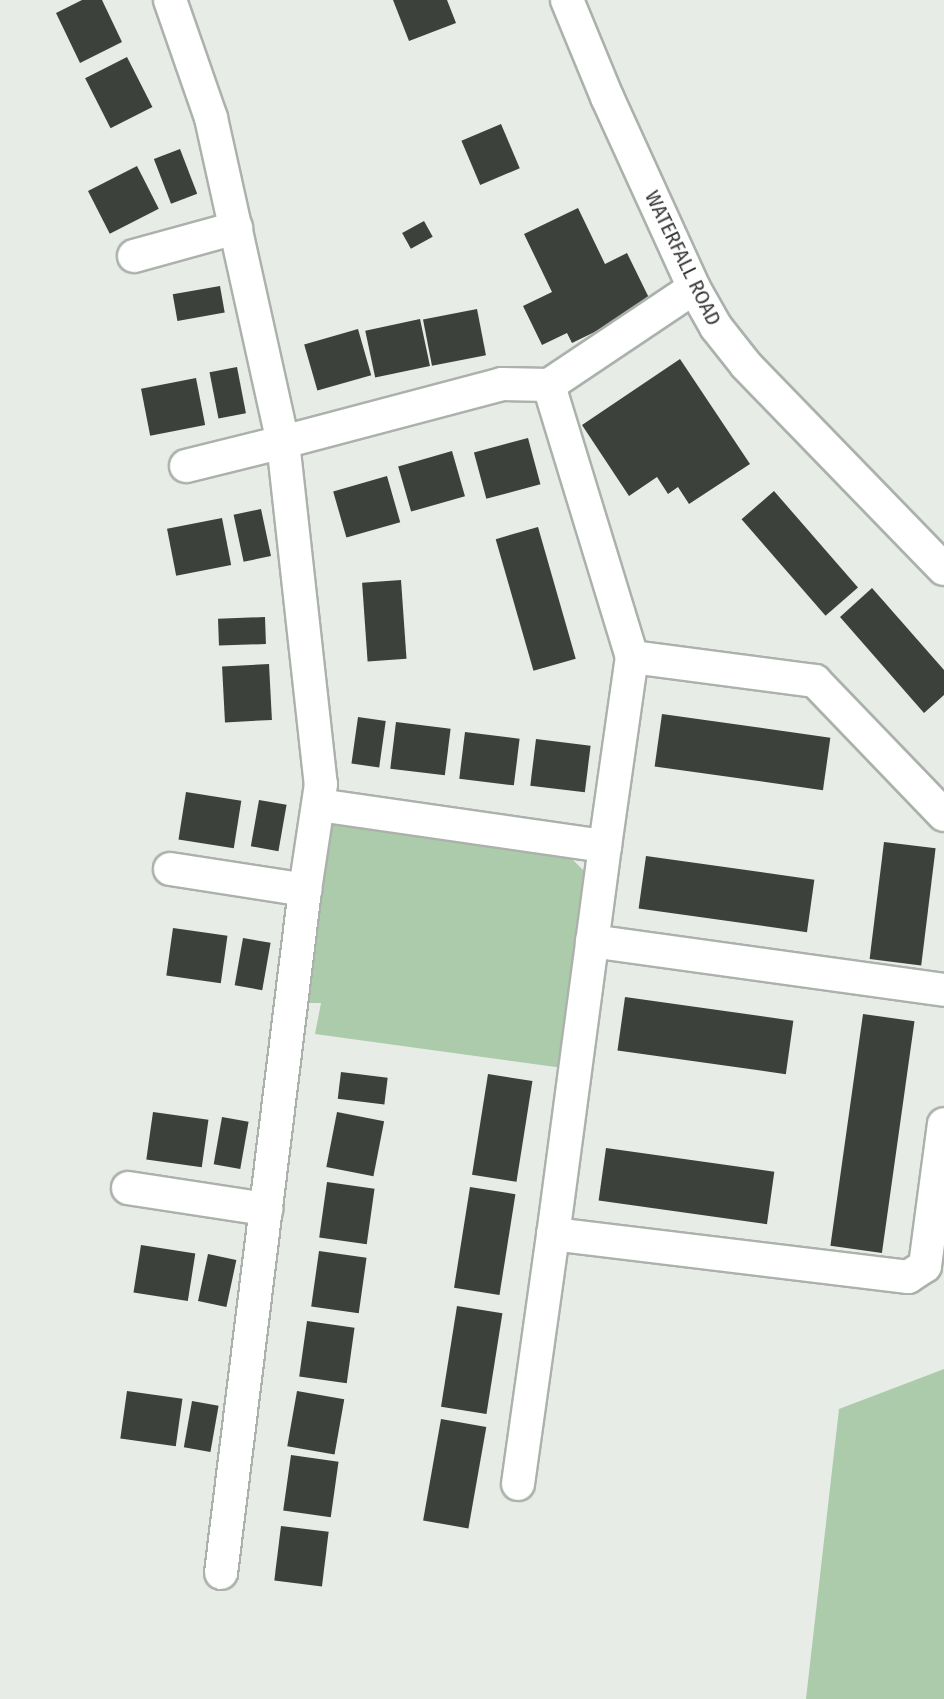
<!DOCTYPE html>
<html>
<head>
<meta charset="utf-8">
<style>
	body { margin:0 }
	#map { position:relative; width:944px; height:1699px; overflow:hidden; background:#e7ede6; font-family:"Fira Sans Condensed",sans-serif }
	div>[style] { position:absolute }
	[style*='--x'] { left:calc(var(--x)*1px); top:calc(var(--y)*1px); width:calc(var(--w)*1px); rotate:calc(var(--a)*1deg) }
	.green>* { inset:0; background:#abcbaa }
	.building>* { inset:0; background:#3c413c; transform-origin:0 0 }
	.roads { filter:drop-shadow(2px 0 #abb1ab) drop-shadow(-2px 0 #abb1ab) drop-shadow(0 2px #abb1ab) drop-shadow(0 -2px #abb1ab) }
	.minor>* { height:32px; margin:-16px; padding:0 16px; transform-origin:16px; border-radius:16px; background:#fff }
	span { translate:-50% -50%; white-space:nowrap; text-align:center; line-height:1.15; -webkit-text-stroke:7px #fff; paint-order:stroke }
	.street-label { font-size:21px; color:#353735 }
</style>
</head>
<body>
<div id="map">
	<div class="green">
		<div style="clip-path:polygon(339px 821px,565px 852px,587px 874px,563px 1068px,315px 1034px,321px 1003px,306px 1003px,327px 825px)"></div>
		<div style="clip-path:polygon(944px 1369px,944px 1699px,806px 1699px,839px 1409px)"></div>
	</div>
	<div class="building">
		<div style="clip-path:polygon(82px 0,102px 0,122px 42px,80px 63px,56px 13px)"></div>
		<div style="clip-path:polygon(393px 0,447px 0,456px 23px,409px 41px)"></div>
		<div style="left:127px;top:57px;width:56px;height:47px;rotate:63deg"></div>
		<div style="left:501px;top:124px;width:48px;height:43px;rotate:67deg"></div>
		<div style="left:180px;top:149px;width:48px;height:28px;rotate:69deg"></div>
		<div style="left:137px;top:166px;width:48px;height:55px;rotate:63deg"></div>
		<div style="clip-path:polygon(578px 208px,605px 264px,627px 253px,652px 304px,572px 343px,567px 333px,542px 345px,523px 306px,552px 292px,524px 234px)"></div>
		<div style="left:424px;top:221px;width:18px;height:25px;rotate:61deg"></div>
		<div style="left:220px;top:286px;width:27px;height:48px;rotate:80deg"></div>
		<div style="left:477px;top:309px;width:47px;height:55px;rotate:79deg"></div>
		<div style="left:420px;top:319px;width:48px;height:56px;rotate:78deg"></div>
		<div style="left:358px;top:329px;width:48px;height:56px;rotate:74deg"></div>
		<div style="clip-path:polygon(680px 359px,750px 464px,689px 504px,678px 487px,668px 494px,657px 477px,629px 496px,582px 425px)"></div>
		<div style="left:237px;top:367px;width:47px;height:28px;rotate:79deg"></div>
		<div style="left:196px;top:378px;width:48px;height:56px;rotate:79deg"></div>
		<div style="left:528px;top:438px;width:48px;height:56px;rotate:75deg"></div>
		<div style="left:452px;top:451px;width:47px;height:56px;rotate:74deg"></div>
		<div style="left:387px;top:476px;width:48px;height:56px;rotate:74deg"></div>
		<div style="left:774px;top:491px;width:128px;height:43px;rotate:49deg"></div>
		<div style="left:261px;top:509px;width:48px;height:28px;rotate:78deg"></div>
		<div style="left:222px;top:518px;width:48px;height:56px;rotate:79deg"></div>
		<div style="left:538px;top:527px;width:137px;height:44px;rotate:74deg"></div>
		<div style="left:401px;top:580px;width:79px;height:39px;rotate:86deg"></div>
		<div style="clip-path:polygon(872px 588px,944px 670px,944px 695px,924px 713px,840px 617px)"></div>
		<div style="left:265px;top:617px;width:27px;height:47px;rotate:88deg"></div>
		<div style="left:269px;top:664px;width:56px;height:47px;rotate:87deg"></div>
		<div style="left:662px;top:714px;width:170px;height:53px;rotate:8deg"></div>
		<div style="left:358px;top:717px;width:28px;height:47px;rotate:8deg"></div>
		<div style="left:396px;top:722px;width:55px;height:47px;rotate:7deg"></div>
		<div style="left:465px;top:732px;width:55px;height:47px;rotate:7deg"></div>
		<div style="left:536px;top:739px;width:55px;height:47px;rotate:7deg"></div>
		<div style="left:186px;top:792px;width:56px;height:48px;rotate:9deg"></div>
		<div style="left:259px;top:800px;width:28px;height:47px;rotate:10deg"></div>
		<div style="left:884px;top:842px;width:52px;height:118px;rotate:7deg"></div>
		<div style="left:646px;top:856px;width:170px;height:53px;rotate:8deg"></div>
		<div style="left:173px;top:928px;width:55px;height:48px;rotate:8deg"></div>
		<div style="left:243px;top:938px;width:28px;height:48px;rotate:10deg"></div>
		<div style="left:625px;top:997px;width:170px;height:54px;rotate:8deg"></div>
		<div style="left:863px;top:1014px;width:52px;height:234px;rotate:8deg"></div>
		<div style="left:341px;top:1072px;width:47px;height:27px;rotate:7deg"></div>
		<div style="left:488px;top:1074px;width:45px;height:102px;rotate:9deg"></div>
		<div style="left:153px;top:1112px;width:56px;height:48px;rotate:8deg"></div>
		<div style="left:337px;top:1112px;width:48px;height:56px;rotate:11deg"></div>
		<div style="left:222px;top:1117px;width:27px;height:48px;rotate:10deg"></div>
		<div style="left:606px;top:1148px;width:170px;height:53px;rotate:8deg"></div>
		<div style="left:327px;top:1182px;width:48px;height:56px;rotate:8deg"></div>
		<div style="left:470px;top:1187px;width:46px;height:102px;rotate:9deg"></div>
		<div style="left:141px;top:1245px;width:55px;height:48px;rotate:9deg"></div>
		<div style="left:319px;top:1251px;width:48px;height:56px;rotate:8deg"></div>
		<div style="left:208px;top:1254px;width:29px;height:48px;rotate:12deg"></div>
		<div style="left:457px;top:1306px;width:46px;height:102px;rotate:9deg"></div>
		<div style="left:307px;top:1321px;width:48px;height:56px;rotate:8deg"></div>
		<div style="left:127px;top:1391px;width:56px;height:48px;rotate:8deg"></div>
		<div style="left:297px;top:1391px;width:48px;height:56px;rotate:10deg"></div>
		<div style="left:192px;top:1401px;width:27px;height:47px;rotate:10deg"></div>
		<div style="left:441px;top:1419px;width:46px;height:103px;rotate:10deg"></div>
		<div style="left:291px;top:1455px;width:48px;height:56px;rotate:8deg"></div>
		<div style="left:281px;top:1526px;width:48px;height:55px;rotate:7deg"></div>
	</div>
	<div class="roads">
		<div class="minor">
			<div style="--x:170;--y:0;--w:125;--a:70.8"></div>
			<div style="--x:211;--y:118;--w:332;--a:77.5"></div>
			<div style="--x:283;--y:442;--w:227;--a:-14.8"></div>
			<div style="--x:502;--y:384;--w:47;--a:1.2"></div>
			<div style="--x:549;--y:385;--w:174;--a:-33.8"></div>
			<div style="--x:567;--y:0;--w:105;--a:67.6"></div>
			<div style="--x:607;--y:97;--w:210;--a:65.5"></div>
			<div style="--x:694;--y:288;--w:45;--a:60.6"></div>
			<div style="--x:716;--y:327;--w:48;--a:51.7"></div>
			<div style="--x:746;--y:365;--w:284;--a:45.9"></div>
			<div style="--x:134;--y:256;--w:106;--a:-15.4"></div>
			<div style="--x:186;--y:466;--w:100;--a:-13.9"></div>
			<div style="--x:283;--y:442;--w:344;--a:83.7"></div>
			<div style="--x:321;--y:784;--w:107;--a:98.6"></div>
			<div style="--x:305;--y:890;--w:688;--a:97.01"></div>
			<div style="--x:632;--y:657;--w:185;--a:7.5"></div>
			<div style="--x:815;--y:681;--w:186;--a:46.1"></div>
			<div style="--x:319;--y:805;--w:289;--a:8.2"></div>
			<div style="--x:605;--y:846;--w:191;--a:-81.9"></div>
			<div style="--x:632;--y:657;--w:284;--a:-107"></div>
			<div style="--x:605;--y:846;--w:391;--a:97.6"></div>
			<div style="--x:553;--y:1234;--w:358;--a:6.9"></div>
			<div style="--x:908;--y:1277;--w:20;--a:-33"></div>
			<div style="--x:925;--y:1266;--w:143;--a:-82.4"></div>
			<div style="--x:170;--y:869;--w:137;--a:8.8"></div>
			<div style="--x:592;--y:941;--w:355;--a:7.9"></div>
			<div style="--x:128;--y:1188;--w:140;--a:8.7"></div>
			<div style="--x:518;--y:1484;--w:252;--a:-82"></div>
		</div>
	</div>
	<div class="street-label">
		<span style="left:683px;top:258px;rotate:64deg">WATERFALL ROAD</span>
	</div>
</div>
</body>
</html>
